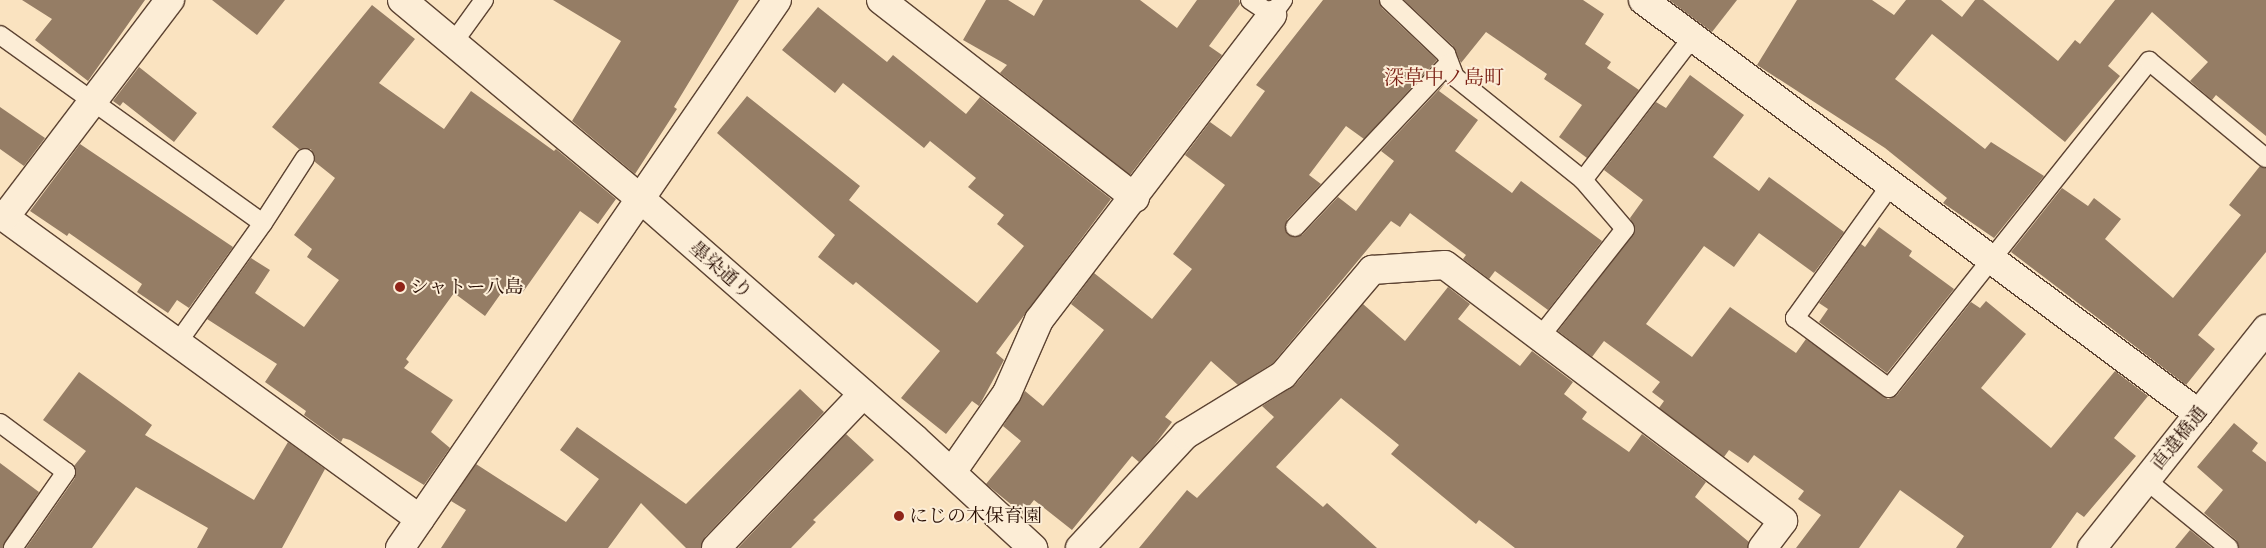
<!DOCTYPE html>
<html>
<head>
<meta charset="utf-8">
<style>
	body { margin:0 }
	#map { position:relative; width:2266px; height:548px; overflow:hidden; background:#fae3c0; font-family:"EB Garamond","Noto Serif JP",serif }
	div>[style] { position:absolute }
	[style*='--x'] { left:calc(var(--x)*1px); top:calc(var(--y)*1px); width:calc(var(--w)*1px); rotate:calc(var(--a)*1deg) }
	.building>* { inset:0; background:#957d65 }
	.roads { filter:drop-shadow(1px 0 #5c4332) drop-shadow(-1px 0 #5c4332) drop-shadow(0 1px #5c4332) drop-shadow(0 -1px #5c4332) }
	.service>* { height:18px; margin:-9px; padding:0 9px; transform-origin:9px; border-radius:9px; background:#fcedd6 }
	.minor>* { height:28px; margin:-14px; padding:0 14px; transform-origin:14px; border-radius:14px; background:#fcedd6 }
	.dots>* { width:14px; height:14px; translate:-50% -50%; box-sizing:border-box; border:2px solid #fcedd6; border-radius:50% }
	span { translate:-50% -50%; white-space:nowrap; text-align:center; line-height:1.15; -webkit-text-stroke:4px #fcedd6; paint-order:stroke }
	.street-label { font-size:19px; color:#280e03 }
	.poi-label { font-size:19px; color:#280e03 }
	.left { translate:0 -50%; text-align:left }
	.neighbourhood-label { font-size:20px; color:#7a1f14 }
</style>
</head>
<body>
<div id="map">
	<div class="building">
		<div style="clip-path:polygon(22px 0,145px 0,88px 81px,35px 40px,52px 19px)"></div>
		<div style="clip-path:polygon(212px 0,285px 0,257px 35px)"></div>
		<div style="clip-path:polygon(553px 0,739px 0,674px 107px,677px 109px,635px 174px,572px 121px,621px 41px)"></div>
		<div style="clip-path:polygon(986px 0,1008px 0,1034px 16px,1043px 0,1140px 0,1177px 28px,1197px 0,1239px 0,1240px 4px,1209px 46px,1222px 55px,1130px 175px,1000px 73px,1007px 65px,963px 40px)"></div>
		<div style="clip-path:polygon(1323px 0,1379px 0,1382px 8px,1437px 60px,1364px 139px,1346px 126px,1309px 175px,1321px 184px,1287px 220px,1288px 235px,1302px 235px,1338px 197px,1356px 211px,1394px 161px,1381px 151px,1446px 82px,1439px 91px,1478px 120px,1455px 151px,1512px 193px,1521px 181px,1602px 241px,1548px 310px,1495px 271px,1489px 279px,1463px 259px,1466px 255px,1410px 213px,1400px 227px,1391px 221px,1273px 363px,1238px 385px,1211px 361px,1165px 417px,1172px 422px,1153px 447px,1139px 462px,1132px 456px,1072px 530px,1034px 500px,1023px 514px,986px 484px,1021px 441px,1003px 426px,1025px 391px,1043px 406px,1104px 330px,1071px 304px,1094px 273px,1152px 319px,1192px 269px,1173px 254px,1225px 185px,1185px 155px,1210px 122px,1231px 137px,1265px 91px,1256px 85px)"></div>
		<div style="clip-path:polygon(1404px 0,1583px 0,1604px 14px,1585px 44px,1611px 62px,1607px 68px,1639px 90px,1587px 158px,1559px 137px,1582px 105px,1544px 79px,1547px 74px,1486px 32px,1461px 63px,1453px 46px)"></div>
		<div style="clip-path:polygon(1669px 0,1737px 0,1712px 32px)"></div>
		<div style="clip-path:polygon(1797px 0,1872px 0,1894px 15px,1906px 0,1941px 0,1962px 17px,1975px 0,1983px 0,2058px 61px,2075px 40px,2080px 44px,2115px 0,2266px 0,2266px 136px,2216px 95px,2212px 100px,2190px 81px,2208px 62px,2152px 12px,2108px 66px,2120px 76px,2065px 142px,1932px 34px,1895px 79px,1985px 149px,1991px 142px,2044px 176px,1994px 238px,1943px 203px,1947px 198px,1885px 148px,1757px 65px)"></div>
		<div style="clip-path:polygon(372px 5px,415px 39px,379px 83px,444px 129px,471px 91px,554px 151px,556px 149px,616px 199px,598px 224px,580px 211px,523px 292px,509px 282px,485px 316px,454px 293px,406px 359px,409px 362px,404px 368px,453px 400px,431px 432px,450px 448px,424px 485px,350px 440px,343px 438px,341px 442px,304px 415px,306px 411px,265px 382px,277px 364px,207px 319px,251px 258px,270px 270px,255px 293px,304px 327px,339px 280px,307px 257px,312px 249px,294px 235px,335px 178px,315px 162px,311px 149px,299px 149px,272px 127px)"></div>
		<div style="clip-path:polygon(818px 7px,887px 62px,893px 55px,966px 114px,980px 97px,1111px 199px,996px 353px,1004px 360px,979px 406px,972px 401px,946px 434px,901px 398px,940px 351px,856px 282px,853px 285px,818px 257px,835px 235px,717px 133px,747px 96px,860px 186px,849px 200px,977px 303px,1024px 246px,997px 224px,1004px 215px,968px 187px,976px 178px,930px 141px,924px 148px,843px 83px,835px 93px,782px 50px)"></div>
		<div style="clip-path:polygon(139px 67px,197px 113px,174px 142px,123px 102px,120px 106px,113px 101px)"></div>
		<div style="clip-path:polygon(1690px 75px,1744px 115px,1713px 157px,1759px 191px,1769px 177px,1844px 232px,1814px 273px,1759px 233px,1734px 267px,1704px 246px,1646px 324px,1692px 357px,1730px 307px,1796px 353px,1806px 339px,1888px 399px,1897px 395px,1971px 302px,1980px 308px,1986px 301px,2026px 334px,1981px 388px,2051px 448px,2115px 371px,2148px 396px,2114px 438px,2136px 456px,2084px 517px,2077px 512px,2051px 548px,1956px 548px,1964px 536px,1900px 490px,1859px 548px,1796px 548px,1821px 515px,1798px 499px,1804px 491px,1754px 455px,1748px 463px,1729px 450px,1724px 457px,1659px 408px,1664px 401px,1652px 392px,1660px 382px,1604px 341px,1592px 357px,1558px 331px,1635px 232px,1630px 218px,1643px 200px,1604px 170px,1656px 102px,1666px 108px)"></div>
		<div style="clip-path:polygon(0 107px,45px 138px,24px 166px,0 149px)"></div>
		<div style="clip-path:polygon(80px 144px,233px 247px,189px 308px,177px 300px,168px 313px,137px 292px,142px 284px,69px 233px,67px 236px,30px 211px)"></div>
		<div style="clip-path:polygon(2260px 166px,2266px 168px,2266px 252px,2198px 335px,2215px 349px,2186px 385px,2011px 252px,2062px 188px,2088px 206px,2094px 198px,2121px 219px,2105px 239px,2173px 298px,2241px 215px,2229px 205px)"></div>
		<div style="clip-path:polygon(1879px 227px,1912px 251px,1909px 256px,1954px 289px,1887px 373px,1819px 322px,1828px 309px,1819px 303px,1861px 244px,1865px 247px)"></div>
		<div style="clip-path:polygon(1448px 287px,1470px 304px,1458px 319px,1520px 366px,1532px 351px,1573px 382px,1564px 394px,1587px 412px,1582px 419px,1629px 452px,1642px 434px,1706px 482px,1695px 497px,1749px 542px,1748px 548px,1515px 548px,1479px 520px,1476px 524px,1391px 454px,1399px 445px,1341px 398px,1276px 467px,1323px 507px,1327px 503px,1377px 548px,1139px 548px,1187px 490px,1197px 498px,1274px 417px,1262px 406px,1295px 385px,1363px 304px,1405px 341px)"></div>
		<div style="clip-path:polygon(79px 372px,152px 425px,145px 435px,254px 500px,288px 442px,325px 469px,282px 548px,197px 548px,208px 528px,136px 487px,92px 548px,26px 548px,75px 478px,74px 466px,86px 451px,43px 420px)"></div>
		<div style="clip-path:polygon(800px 389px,824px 412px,705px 537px,701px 548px,686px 548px,641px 503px,608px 548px,441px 548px,466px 510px,451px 501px,476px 464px,566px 522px,599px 479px,560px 450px,577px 427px,686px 504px)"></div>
		<div style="clip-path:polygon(2234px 423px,2258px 443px,2252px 451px,2266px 462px,2266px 548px,2239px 548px,2236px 540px,2204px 513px,2223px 490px,2197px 467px)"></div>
		<div style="clip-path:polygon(846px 434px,874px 460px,813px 520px,816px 522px,791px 548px,738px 548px)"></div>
		<div style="clip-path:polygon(0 463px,39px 492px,3px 548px,0 548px)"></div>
		<div style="clip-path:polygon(2190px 530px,2212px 548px,2175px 548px)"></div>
	</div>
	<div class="roads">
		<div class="service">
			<div style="--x:1250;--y:0;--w:27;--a:34"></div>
			<div style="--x:1272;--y:15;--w:19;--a:-54"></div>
			<div style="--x:1389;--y:0;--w:79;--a:43.5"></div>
			<div style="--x:1446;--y:54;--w:25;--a:69"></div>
			<div style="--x:1455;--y:77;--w:164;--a:38.8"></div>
			<div style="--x:1583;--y:180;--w:178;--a:-52.5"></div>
			<div style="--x:0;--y:35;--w:323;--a:35.6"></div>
			<div style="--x:263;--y:223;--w:146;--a:125.5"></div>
			<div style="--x:453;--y:43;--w:53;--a:-54.2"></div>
			<div style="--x:1890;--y:186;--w:163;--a:125.7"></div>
			<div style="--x:1795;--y:318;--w:117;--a:36.7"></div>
			<div style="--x:1889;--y:388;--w:418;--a:-51.5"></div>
			<div style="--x:2149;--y:61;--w:152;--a:39.7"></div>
			<div style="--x:263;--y:223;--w:77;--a:-57.1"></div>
			<div style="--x:1295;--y:227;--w:225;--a:-46.8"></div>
			<div style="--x:1540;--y:337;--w:137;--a:-51.8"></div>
			<div style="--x:1625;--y:229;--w:65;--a:-130.6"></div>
			<div style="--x:0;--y:423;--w:82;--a:36.6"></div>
			<div style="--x:66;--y:472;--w:93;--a:124.9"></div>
			<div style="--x:2146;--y:480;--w:107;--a:39.3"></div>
		</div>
		<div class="minor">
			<div style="--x:402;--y:0;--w:312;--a:39.8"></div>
			<div style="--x:642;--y:200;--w:363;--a:41.2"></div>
			<div style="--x:915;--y:439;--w:161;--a:42.7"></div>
			<div style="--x:881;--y:0;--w:322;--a:37.9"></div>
			<div style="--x:1643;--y:0;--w:693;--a:36.67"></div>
			<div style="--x:0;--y:214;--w:519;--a:35.99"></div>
			<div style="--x:5;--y:217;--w:273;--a:-52.8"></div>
			<div style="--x:952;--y:472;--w:96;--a:-55.2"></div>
			<div style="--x:1007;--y:393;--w:80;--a:-66.3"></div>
			<div style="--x:1039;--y:320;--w:384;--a:-52.6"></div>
			<div style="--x:400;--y:548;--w:665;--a:-55.47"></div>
			<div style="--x:716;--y:548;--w:213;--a:-46.3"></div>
			<div style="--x:1080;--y:548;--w:154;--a:-47.1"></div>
			<div style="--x:1185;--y:435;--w:115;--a:-31.5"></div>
			<div style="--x:1283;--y:375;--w:138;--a:-49.7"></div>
			<div style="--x:1372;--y:270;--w:73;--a:-3.9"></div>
			<div style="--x:1445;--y:265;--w:424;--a:37.1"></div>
			<div style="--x:1783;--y:521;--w:34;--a:127"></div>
			<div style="--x:2092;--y:548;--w:280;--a:-51.5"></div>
		</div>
	</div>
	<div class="dots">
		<div style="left:400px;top:287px;background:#8f2418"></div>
		<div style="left:899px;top:516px;background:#8f2418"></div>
	</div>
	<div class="street-label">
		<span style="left:721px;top:270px;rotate:41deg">墨染通り</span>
		<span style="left:2179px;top:438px;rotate:-51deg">直違橋通</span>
	</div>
	<div class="poi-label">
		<span class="left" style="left:410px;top:287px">シャトー八島</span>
		<span class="left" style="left:909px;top:516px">にじの木保育園</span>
	</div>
	<div class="neighbourhood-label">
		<span style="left:1444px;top:77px">深草中ノ島町</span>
	</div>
</div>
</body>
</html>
